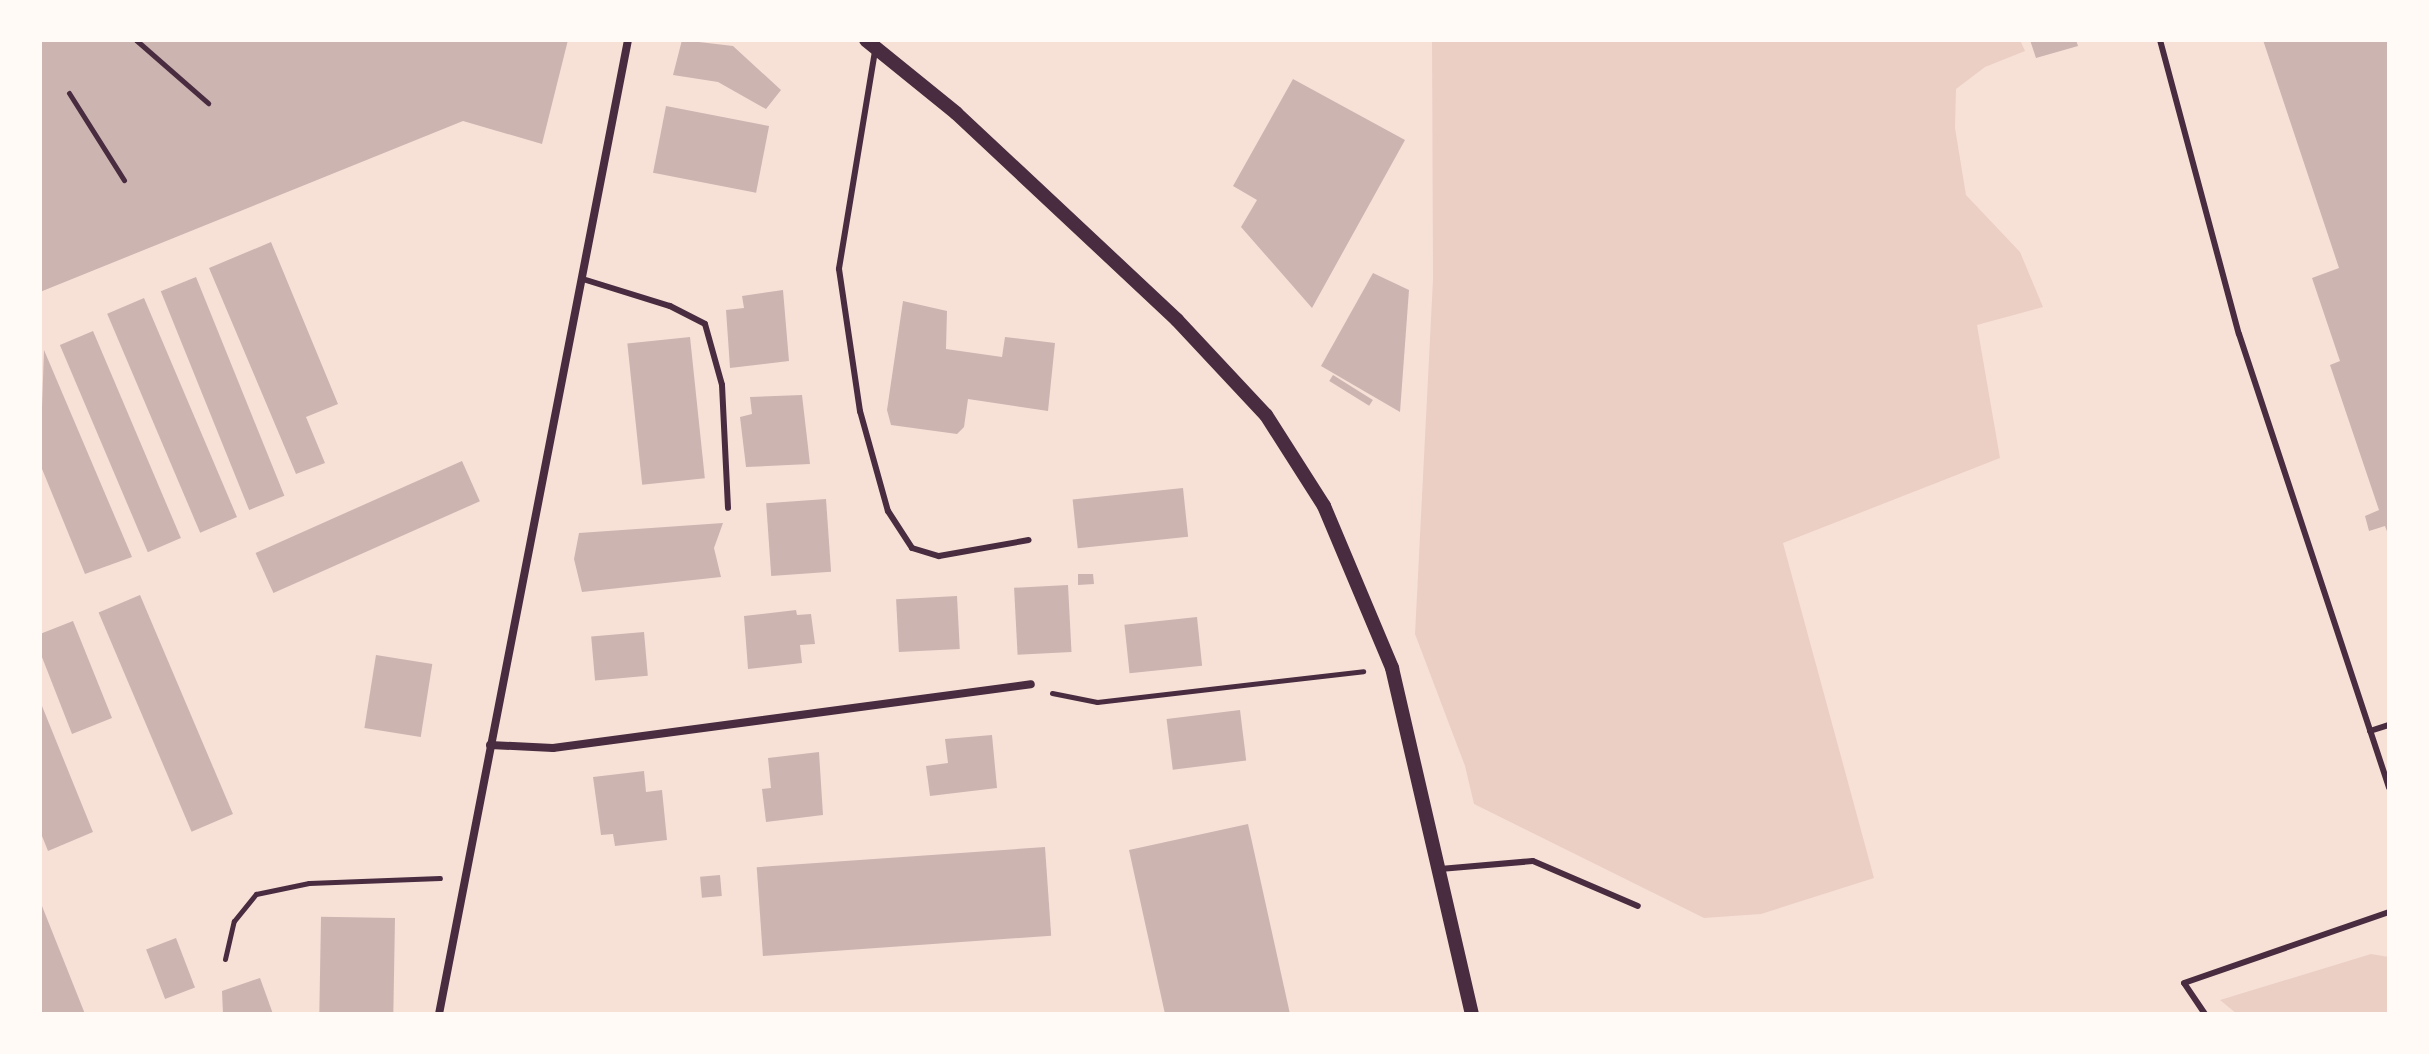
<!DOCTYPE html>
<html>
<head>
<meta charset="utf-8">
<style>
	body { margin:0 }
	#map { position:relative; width:2429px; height:1054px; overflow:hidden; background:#f7e1d7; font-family:Manrope,sans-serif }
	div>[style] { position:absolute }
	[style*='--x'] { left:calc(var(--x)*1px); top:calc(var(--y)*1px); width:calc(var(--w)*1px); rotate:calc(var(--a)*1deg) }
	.green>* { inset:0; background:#ebcfc5 }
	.building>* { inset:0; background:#ccb4b1; transform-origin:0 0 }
	.path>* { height:5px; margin:-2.5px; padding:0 2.5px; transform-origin:2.5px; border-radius:2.5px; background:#4a2c40 }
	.service>* { height:6px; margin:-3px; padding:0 3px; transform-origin:3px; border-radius:3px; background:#4a2c40 }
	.minor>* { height:8px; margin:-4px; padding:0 4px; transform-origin:4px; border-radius:4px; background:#4a2c40 }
	.tertiary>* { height:14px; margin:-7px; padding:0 7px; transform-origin:7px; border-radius:7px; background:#4a2c40 }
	span { translate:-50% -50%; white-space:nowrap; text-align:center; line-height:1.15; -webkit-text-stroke:8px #fffaf5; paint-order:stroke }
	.frame { position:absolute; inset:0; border:42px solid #fffaf5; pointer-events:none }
</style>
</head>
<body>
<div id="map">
	<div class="green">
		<div style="clip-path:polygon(1432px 40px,2020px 40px,2025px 51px,1985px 67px,1956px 89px,1955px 128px,1966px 195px,2020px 252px,2043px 307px,1977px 325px,2000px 458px,1783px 543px,1874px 878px,1761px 914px,1704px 918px,1474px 804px,1465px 766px,1415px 634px,1433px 279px)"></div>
		<div style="clip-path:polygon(2371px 954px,2389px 957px,2389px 1014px,2237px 1014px,2220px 1000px)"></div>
	</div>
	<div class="building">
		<div style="clip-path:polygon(40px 40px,568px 40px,542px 144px,463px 121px,40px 292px)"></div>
		<div style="clip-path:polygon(682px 40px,733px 46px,781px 90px,766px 109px,718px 82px,673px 75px)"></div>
		<div style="clip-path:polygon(2030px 40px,2076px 40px,2078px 46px,2036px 58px)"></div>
		<div style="clip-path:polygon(2263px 40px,2389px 40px,2389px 537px,2385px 526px,2369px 531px,2365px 516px,2379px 510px,2330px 365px,2340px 361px,2312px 278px,2339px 268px)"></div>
		<div style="clip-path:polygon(1293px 79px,1405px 140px,1312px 308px,1241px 227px,1257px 200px,1233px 186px)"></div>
		<div style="left:666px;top:106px;width:105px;height:68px;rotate:11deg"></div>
		<div style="clip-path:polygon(271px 242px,338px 404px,306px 417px,325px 463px,296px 474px,209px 268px)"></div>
		<div style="clip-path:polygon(1373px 273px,1409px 290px,1400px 412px,1321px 366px)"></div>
		<div style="left:196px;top:277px;width:236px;height:38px;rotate:68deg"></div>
		<div style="clip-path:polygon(783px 290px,789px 361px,730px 368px,726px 310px,744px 308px,742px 296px)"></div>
		<div style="left:144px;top:298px;width:238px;height:40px;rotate:67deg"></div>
		<div style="clip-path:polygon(903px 301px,947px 311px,946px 349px,1002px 357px,1005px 337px,1055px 343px,1048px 411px,968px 399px,964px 427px,957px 434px,891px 425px,887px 410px)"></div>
		<div style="left:93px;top:331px;width:225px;height:36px;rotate:67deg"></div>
		<div style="left:690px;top:337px;width:142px;height:63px;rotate:84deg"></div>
		<div style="clip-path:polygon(44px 350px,132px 557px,85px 574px,40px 464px)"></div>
		<div style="left:1333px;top:375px;width:47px;height:7px;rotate:32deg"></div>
		<div style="clip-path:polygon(802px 395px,810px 464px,746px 467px,740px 417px,752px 414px,750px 397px)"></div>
		<div style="left:462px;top:461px;width:44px;height:226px;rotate:66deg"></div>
		<div style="left:1183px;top:488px;width:49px;height:111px;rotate:84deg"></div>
		<div style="left:826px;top:499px;width:73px;height:60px;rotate:86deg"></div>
		<div style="clip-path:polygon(723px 523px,714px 548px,721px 577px,582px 592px,574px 559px,579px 533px)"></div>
		<div style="clip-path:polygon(1078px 574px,1093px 574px,1094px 584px,1078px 585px)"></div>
		<div style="left:1068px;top:585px;width:67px;height:54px;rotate:87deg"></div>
		<div style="left:140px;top:595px;width:238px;height:45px;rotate:67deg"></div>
		<div style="left:957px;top:596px;width:53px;height:61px;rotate:87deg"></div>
		<div style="clip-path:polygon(796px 610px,797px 615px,811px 614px,815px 644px,800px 645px,802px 663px,748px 669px,744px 616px)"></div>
		<div style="left:1197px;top:617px;width:49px;height:73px;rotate:84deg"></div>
		<div style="clip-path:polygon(73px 621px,112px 718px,72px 734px,40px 652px,40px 634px)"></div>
		<div style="left:644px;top:632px;width:44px;height:53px;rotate:85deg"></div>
		<div style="left:376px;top:655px;width:57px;height:74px;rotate:9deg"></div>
		<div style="clip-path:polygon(40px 701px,93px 832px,48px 851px,40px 831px)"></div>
		<div style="left:1240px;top:710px;width:51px;height:74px;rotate:83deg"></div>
		<div style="clip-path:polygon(992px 735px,997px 788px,930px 796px,926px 766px,948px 763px,945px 739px)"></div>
		<div style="clip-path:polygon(819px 752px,823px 815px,766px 822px,762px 789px,771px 788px,768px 758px)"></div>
		<div style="clip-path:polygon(644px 771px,646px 792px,662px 790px,667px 840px,615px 846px,613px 834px,601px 835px,593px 777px)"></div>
		<div style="clip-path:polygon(1248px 824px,1290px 1014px,1165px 1014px,1129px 850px)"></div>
		<div style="left:1045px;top:847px;width:89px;height:289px;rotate:86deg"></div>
		<div style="left:720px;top:875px;width:21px;height:20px;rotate:85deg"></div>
		<div style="clip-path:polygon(40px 901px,85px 1014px,40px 1014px)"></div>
		<div style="left:395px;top:918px;width:96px;height:74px;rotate:91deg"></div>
		<div style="left:176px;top:938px;width:53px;height:32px;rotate:69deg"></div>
		<div style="clip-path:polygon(260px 978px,273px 1014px,223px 1014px,222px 991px)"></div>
	</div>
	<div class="path">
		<div style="--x:136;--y:40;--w:96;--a:41.2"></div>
		<div style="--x:69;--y:93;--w:103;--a:57.7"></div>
		<div style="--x:1052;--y:693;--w:46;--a:11.3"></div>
		<div style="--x:1097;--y:702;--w:268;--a:-6.6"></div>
		<div style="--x:225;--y:959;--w:39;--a:-77"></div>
		<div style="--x:234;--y:921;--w:35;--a:-51"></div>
		<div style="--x:256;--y:894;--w:54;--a:-11.7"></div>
		<div style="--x:309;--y:883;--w:131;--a:-2.2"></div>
	</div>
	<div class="service">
		<div style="--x:2160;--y:40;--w:304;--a:75"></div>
		<div style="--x:2239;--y:334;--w:478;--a:71.7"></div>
		<div style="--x:875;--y:51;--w:221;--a:99.4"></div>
		<div style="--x:839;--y:269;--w:144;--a:81.6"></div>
		<div style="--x:860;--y:411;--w:104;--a:74.4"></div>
		<div style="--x:888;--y:511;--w:44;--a:57"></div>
		<div style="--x:912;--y:548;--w:28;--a:17"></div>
		<div style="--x:939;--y:556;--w:91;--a:-10.1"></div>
		<div style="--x:586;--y:280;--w:88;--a:17.2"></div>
		<div style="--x:670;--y:306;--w:39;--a:27"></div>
		<div style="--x:705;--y:324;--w:63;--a:74.4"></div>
		<div style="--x:722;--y:385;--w:123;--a:87.2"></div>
		<div style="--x:2370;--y:731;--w:20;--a:-18"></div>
		<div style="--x:1440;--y:869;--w:93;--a:-4.9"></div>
		<div style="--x:1533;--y:861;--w:114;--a:23.2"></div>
		<div style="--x:2205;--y:1014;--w:37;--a:-124"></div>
		<div style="--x:2184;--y:983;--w:217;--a:-19.1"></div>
	</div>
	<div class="minor">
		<div style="--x:490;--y:745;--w:63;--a:2.7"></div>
		<div style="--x:553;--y:748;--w:482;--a:-7.6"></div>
		<div style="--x:439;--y:1014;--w:992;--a:-79.02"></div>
	</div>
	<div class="tertiary">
		<div style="--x:866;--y:40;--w:116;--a:39"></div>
		<div style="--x:956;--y:113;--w:303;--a:43.1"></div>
		<div style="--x:1177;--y:320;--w:130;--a:46.9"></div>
		<div style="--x:1266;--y:415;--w:108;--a:57.5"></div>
		<div style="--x:1324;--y:506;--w:176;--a:67.2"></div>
		<div style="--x:1392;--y:668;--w:355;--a:77"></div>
	</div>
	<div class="frame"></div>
</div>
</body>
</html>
